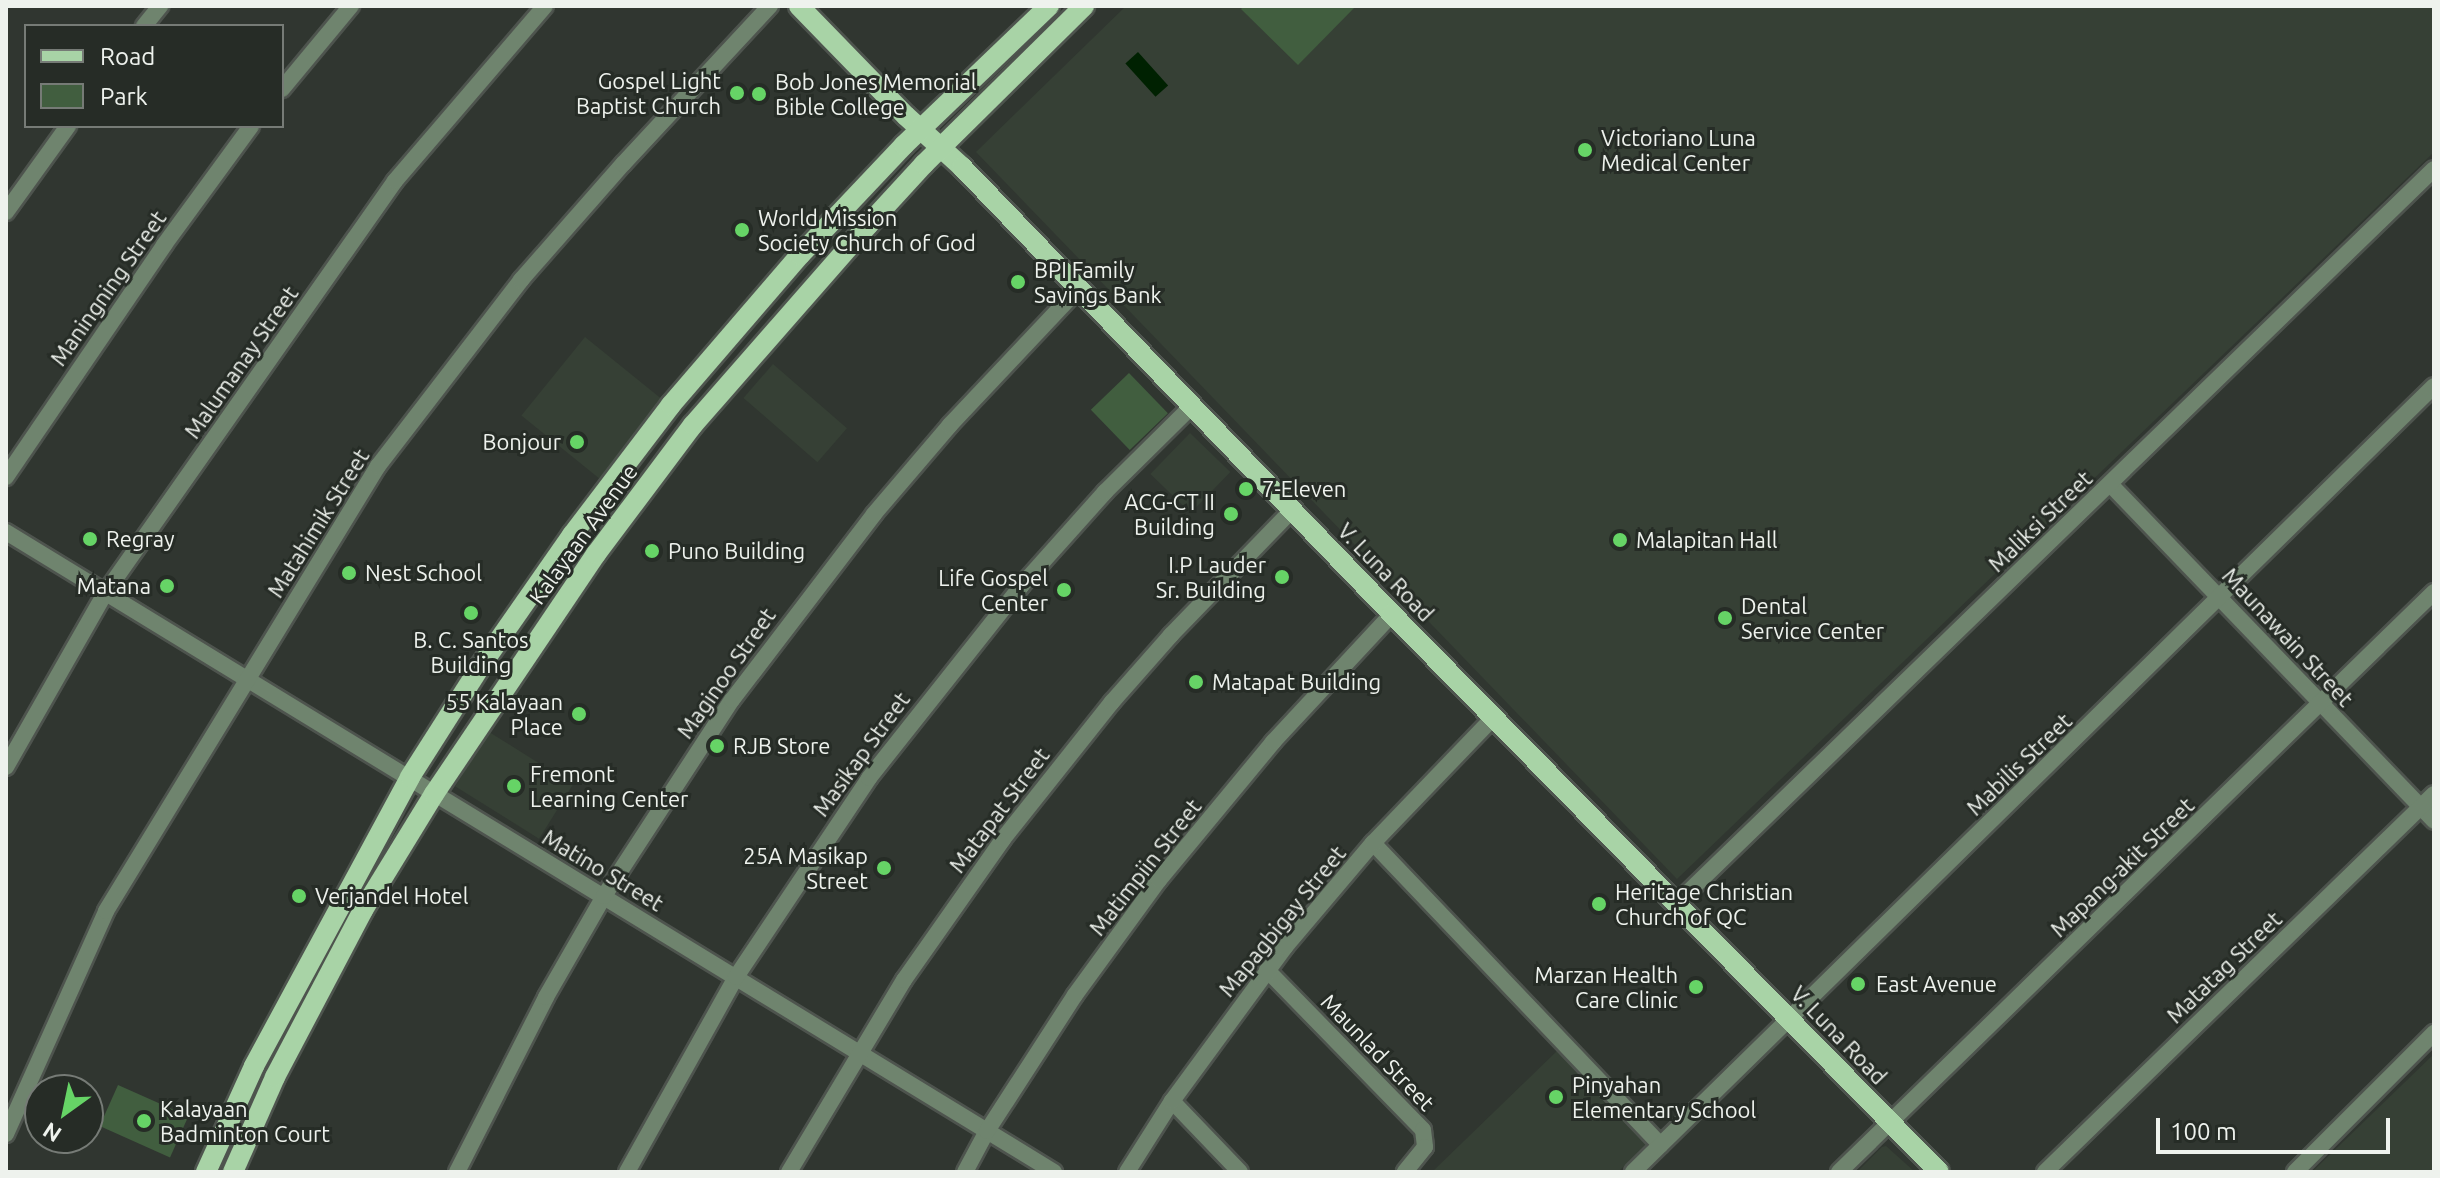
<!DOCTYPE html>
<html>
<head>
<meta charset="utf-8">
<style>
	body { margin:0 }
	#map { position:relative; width:2440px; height:1178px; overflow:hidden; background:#303630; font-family:Ubuntu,sans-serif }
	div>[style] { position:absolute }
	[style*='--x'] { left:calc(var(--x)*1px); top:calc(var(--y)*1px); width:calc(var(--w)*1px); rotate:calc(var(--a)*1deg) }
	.built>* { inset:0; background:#364035; transform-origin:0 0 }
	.green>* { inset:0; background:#415e3f; transform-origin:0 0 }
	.water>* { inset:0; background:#002101; transform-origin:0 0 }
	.roads { filter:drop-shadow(2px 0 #4e544e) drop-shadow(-2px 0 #4e544e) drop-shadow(0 2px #4e544e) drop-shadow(0 -2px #4e544e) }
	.minor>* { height:16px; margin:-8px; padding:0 8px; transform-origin:8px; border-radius:8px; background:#6f846e }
	.major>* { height:20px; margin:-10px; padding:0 10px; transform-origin:10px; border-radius:10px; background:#a8d3a6 }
	.dots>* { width:22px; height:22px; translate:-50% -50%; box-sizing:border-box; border:4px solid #262c26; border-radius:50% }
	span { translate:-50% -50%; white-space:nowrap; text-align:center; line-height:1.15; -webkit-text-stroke:6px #262c26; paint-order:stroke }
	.poi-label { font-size:22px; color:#eef2ed }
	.right { translate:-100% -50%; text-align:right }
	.left { translate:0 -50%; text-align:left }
	.street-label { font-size:22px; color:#eef2ed }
	.frame { position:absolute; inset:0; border:8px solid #eef2ed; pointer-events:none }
	.legend { position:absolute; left:24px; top:24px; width:260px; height:104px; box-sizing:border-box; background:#262c26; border:2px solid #767b76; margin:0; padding:10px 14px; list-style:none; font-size:24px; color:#eef2ed }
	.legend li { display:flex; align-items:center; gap:16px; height:40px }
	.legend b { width:40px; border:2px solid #767b76 }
	.north { position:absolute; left:24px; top:1074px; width:80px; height:80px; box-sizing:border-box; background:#262c26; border:2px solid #767b76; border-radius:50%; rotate:213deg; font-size:22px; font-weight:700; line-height:32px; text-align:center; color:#eef2ed }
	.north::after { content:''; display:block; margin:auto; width:28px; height:36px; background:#66d466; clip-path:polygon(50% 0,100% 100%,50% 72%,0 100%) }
	.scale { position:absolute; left:2156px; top:1118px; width:234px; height:36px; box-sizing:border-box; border:4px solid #eef2ed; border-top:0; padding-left:10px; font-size:24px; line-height:28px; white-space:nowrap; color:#eef2ed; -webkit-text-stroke:6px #262c26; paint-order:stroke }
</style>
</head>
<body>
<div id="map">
	<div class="built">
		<div style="clip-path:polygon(1126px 6px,2434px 6px,2434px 152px,1677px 879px,976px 152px)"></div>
		<div style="left:585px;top:337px;width:101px;height:101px;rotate:39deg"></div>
		<div style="left:773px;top:364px;width:98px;height:45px;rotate:41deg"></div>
		<div style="left:1190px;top:433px;width:56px;height:57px;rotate:44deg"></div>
		<div style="left:489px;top:732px;width:99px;height:64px;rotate:32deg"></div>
		<div style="clip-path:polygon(1558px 1050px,1647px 1143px,1618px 1172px,1432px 1172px)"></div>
		<div style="clip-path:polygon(2434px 1054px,2434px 1172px,2312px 1172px)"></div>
		<div style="clip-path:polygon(1886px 1146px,1915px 1172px,1857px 1172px,1882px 1147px)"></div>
	</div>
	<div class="green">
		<div style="clip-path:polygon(1244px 6px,1356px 6px,1298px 65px,1241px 9px)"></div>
		<div style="left:1129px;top:373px;width:56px;height:53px;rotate:46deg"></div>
		<div style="left:118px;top:1085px;width:77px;height:45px;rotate:24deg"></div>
	</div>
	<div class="water">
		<div style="left:1138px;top:52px;width:45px;height:17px;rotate:48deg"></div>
	</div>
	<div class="roads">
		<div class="minor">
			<div style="--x:144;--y:26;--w:26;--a:-51"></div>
			<div style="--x:282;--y:89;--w:108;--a:-50.3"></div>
			<div style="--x:6;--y:212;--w:106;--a:-54.2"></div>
			<div style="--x:6;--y:477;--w:281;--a:-55.7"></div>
			<div style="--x:164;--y:245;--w:147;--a:-53.8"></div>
			<div style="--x:2110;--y:484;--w:467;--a:46.1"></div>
			<div style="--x:6;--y:532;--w:1228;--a:31.41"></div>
			<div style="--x:6;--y:767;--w:202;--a:-60.3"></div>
			<div style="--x:106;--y:592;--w:502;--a:-54.89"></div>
			<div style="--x:395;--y:181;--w:230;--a:-49.4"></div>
			<div style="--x:1373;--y:843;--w:417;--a:46.4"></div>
			<div style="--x:1677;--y:903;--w:1054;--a:-44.12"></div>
			<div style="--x:1267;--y:970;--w:223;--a:45.7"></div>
			<div style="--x:1423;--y:1130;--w:17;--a:83"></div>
			<div style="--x:1425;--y:1147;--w:32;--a:129"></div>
			<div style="--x:1172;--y:1101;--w:98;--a:46.2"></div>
			<div style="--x:6;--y:1134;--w:244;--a:-65.8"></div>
			<div style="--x:106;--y:911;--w:522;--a:-58.57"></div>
			<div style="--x:378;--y:466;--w:235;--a:-52.4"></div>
			<div style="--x:521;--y:280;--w:154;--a:-48.7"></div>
			<div style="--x:623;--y:164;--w:216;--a:-47.1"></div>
			<div style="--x:457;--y:1172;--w:196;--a:-63"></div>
			<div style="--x:546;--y:997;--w:116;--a:-60.1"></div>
			<div style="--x:604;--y:896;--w:234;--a:-56.9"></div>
			<div style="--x:732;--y:700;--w:234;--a:-52.6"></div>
			<div style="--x:874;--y:514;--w:117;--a:-49.5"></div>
			<div style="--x:950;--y:425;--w:187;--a:-46.7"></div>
			<div style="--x:627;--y:1172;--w:223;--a:-60.8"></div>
			<div style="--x:736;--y:977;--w:239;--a:-56.2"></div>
			<div style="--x:869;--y:778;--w:245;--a:-51.6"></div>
			<div style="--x:1021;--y:586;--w:126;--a:-48.2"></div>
			<div style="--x:1105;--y:492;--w:121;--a:-44.7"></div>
			<div style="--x:789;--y:1172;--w:224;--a:-59.1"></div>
			<div style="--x:904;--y:980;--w:172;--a:-54.9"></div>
			<div style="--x:1003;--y:839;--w:175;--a:-51.5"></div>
			<div style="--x:1112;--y:702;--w:89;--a:-48.6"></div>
			<div style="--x:1171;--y:635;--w:174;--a:-45.9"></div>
			<div style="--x:965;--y:1172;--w:47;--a:-61.8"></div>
			<div style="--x:987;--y:1131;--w:162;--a:-57.1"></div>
			<div style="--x:1075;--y:995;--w:142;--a:-53.9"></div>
			<div style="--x:1159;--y:880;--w:179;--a:-50.4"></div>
			<div style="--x:1273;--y:742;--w:175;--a:-47.1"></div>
			<div style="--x:1127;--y:1172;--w:84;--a:-57.6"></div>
			<div style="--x:1172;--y:1101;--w:191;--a:-53.7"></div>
			<div style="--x:1285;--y:947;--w:136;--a:-49.8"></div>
			<div style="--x:1373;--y:843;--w:175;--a:-46.2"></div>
			<div style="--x:1633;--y:1172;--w:1122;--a:-44.46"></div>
			<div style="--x:1839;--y:1172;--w:831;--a:-44.27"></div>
			<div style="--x:2045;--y:1172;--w:542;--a:-44.18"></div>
			<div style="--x:2295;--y:1172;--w:197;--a:-45"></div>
		</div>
		<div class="major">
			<div style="--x:799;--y:6;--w:153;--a:45.8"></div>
			<div style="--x:906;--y:116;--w:76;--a:42.3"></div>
			<div style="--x:962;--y:167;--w:620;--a:46.11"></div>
			<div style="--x:1392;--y:614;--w:781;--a:45.57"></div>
			<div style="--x:206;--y:1172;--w:116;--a:-65.6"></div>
			<div style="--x:254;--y:1066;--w:328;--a:-61.6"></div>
			<div style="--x:410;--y:777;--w:130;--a:-57.5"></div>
			<div style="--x:480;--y:667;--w:161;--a:-55.1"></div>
			<div style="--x:572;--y:535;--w:163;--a:-52.7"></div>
			<div style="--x:671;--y:405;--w:198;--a:-49.3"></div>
			<div style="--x:800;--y:255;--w:151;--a:-46.6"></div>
			<div style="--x:904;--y:145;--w:201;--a:-43.8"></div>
			<div style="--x:233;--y:1172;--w:104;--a:-66.1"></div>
			<div style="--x:275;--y:1077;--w:189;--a:-62.2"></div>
			<div style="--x:363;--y:910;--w:136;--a:-58.5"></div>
			<div style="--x:434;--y:794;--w:290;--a:-56"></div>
			<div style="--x:596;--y:554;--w:161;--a:-53.1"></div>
			<div style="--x:693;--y:425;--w:266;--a:-48.8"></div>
			<div style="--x:868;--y:225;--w:83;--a:-47.4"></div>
			<div style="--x:924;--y:164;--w:225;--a:-44.6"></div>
		</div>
	</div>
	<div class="dots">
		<div style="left:737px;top:93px;background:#66d466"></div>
		<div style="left:759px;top:94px;background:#66d466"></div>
		<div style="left:1585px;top:150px;background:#66d466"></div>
		<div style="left:742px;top:230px;background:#66d466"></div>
		<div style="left:1018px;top:282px;background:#66d466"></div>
		<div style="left:577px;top:442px;background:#66d466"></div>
		<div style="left:1246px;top:489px;background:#66d466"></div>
		<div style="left:1231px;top:514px;background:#66d466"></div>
		<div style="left:90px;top:539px;background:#66d466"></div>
		<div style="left:1620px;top:540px;background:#66d466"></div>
		<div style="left:652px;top:551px;background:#66d466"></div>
		<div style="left:349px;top:573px;background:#66d466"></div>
		<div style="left:1282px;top:577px;background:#66d466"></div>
		<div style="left:167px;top:586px;background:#66d466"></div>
		<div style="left:1064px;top:590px;background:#66d466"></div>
		<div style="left:471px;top:613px;background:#66d466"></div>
		<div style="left:1725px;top:618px;background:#66d466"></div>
		<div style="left:1196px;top:682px;background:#66d466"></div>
		<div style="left:579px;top:714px;background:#66d466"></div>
		<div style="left:717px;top:746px;background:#66d466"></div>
		<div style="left:514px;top:786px;background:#66d466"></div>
		<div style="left:884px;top:868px;background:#66d466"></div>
		<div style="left:299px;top:896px;background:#66d466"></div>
		<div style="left:1599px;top:904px;background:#66d466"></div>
		<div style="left:1858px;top:984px;background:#66d466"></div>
		<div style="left:1696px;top:987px;background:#66d466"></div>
		<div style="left:1556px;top:1097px;background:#66d466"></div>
		<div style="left:144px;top:1121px;background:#66d466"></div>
	</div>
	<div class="poi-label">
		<span class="right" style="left:721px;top:93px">Gospel Light<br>Baptist Church</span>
		<span class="left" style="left:775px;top:94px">Bob Jones Memorial<br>Bible College</span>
		<span class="left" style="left:1601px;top:150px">Victoriano Luna<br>Medical Center</span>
		<span class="left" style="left:758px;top:230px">World Mission<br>Society Church of God</span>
		<span class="left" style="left:1034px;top:282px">BPI Family<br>Savings Bank</span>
		<span class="right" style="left:561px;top:442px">Bonjour</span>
		<span class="left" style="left:1262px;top:489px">7-Eleven</span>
		<span class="right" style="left:1215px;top:514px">ACG-CT II<br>Building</span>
		<span class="left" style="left:106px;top:539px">Regray</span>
		<span class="left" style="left:1636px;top:540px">Malapitan Hall</span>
		<span class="left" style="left:668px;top:551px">Puno Building</span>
		<span class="right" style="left:1266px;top:577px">I.P Lauder<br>Sr. Building</span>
		<span class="left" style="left:365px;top:573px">Nest School</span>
		<span class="right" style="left:1048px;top:590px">Life Gospel<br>Center</span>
		<span class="right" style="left:151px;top:586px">Matana</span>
		<span class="left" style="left:1741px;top:618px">Dental<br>Service Center</span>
		<span style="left:471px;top:652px">B. C. Santos<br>Building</span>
		<span class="left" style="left:1212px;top:682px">Matapat Building</span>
		<span class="right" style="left:563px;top:714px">55 Kalayaan<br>Place</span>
		<span class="left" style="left:733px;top:746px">RJB Store</span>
		<span class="left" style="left:530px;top:786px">Fremont<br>Learning Center</span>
		<span class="right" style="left:868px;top:868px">25A Masikap<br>Street</span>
		<span class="left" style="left:1615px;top:904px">Heritage Christian<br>Church of QC</span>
		<span class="left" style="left:315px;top:896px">Verjandel Hotel</span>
		<span class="right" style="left:1678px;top:987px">Marzan Health<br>Care Clinic</span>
		<span class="left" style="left:1876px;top:984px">East Avenue</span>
		<span class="left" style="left:1572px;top:1097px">Pinyahan<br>Elementary School</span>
		<span class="left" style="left:160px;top:1121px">Kalayaan<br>Badminton Court</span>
	</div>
	<div class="street-label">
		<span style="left:108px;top:288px;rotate:-55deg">Maningning Street</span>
		<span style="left:241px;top:362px;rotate:-55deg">Malumanay Street</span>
		<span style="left:2040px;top:521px;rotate:-44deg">Maliksi Street</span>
		<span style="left:318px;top:523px;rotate:-58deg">Matahimik Street</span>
		<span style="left:583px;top:534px;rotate:-54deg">Kalayaan Avenue</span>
		<span style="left:1386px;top:572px;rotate:46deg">V. Luna Road</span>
		<span style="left:2288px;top:637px;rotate:47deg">Maunawain Street</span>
		<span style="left:726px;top:673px;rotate:-55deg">Maginoo Street</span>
		<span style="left:861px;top:754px;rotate:-54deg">Masikap Street</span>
		<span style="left:2019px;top:764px;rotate:-44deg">Mabilis Street</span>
		<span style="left:999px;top:810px;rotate:-53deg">Matapat Street</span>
		<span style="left:1145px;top:867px;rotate:-52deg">Matimpiin Street</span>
		<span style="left:2122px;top:867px;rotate:-44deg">Mapang-akit Street</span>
		<span style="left:603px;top:870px;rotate:31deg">Matino Street</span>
		<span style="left:1282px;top:921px;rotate:-51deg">Mapagbigay Street</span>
		<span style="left:2224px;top:967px;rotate:-44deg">Matatag Street</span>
		<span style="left:1839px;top:1035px;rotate:46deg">V. Luna Road</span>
		<span style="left:1378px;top:1052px;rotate:46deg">Maunlad Street</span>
	</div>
	<div class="frame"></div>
	<ul class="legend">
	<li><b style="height:10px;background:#a8d3a6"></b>Road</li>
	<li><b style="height:22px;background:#415e3f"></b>Park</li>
	</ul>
	<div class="north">N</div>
	<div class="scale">100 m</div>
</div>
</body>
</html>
